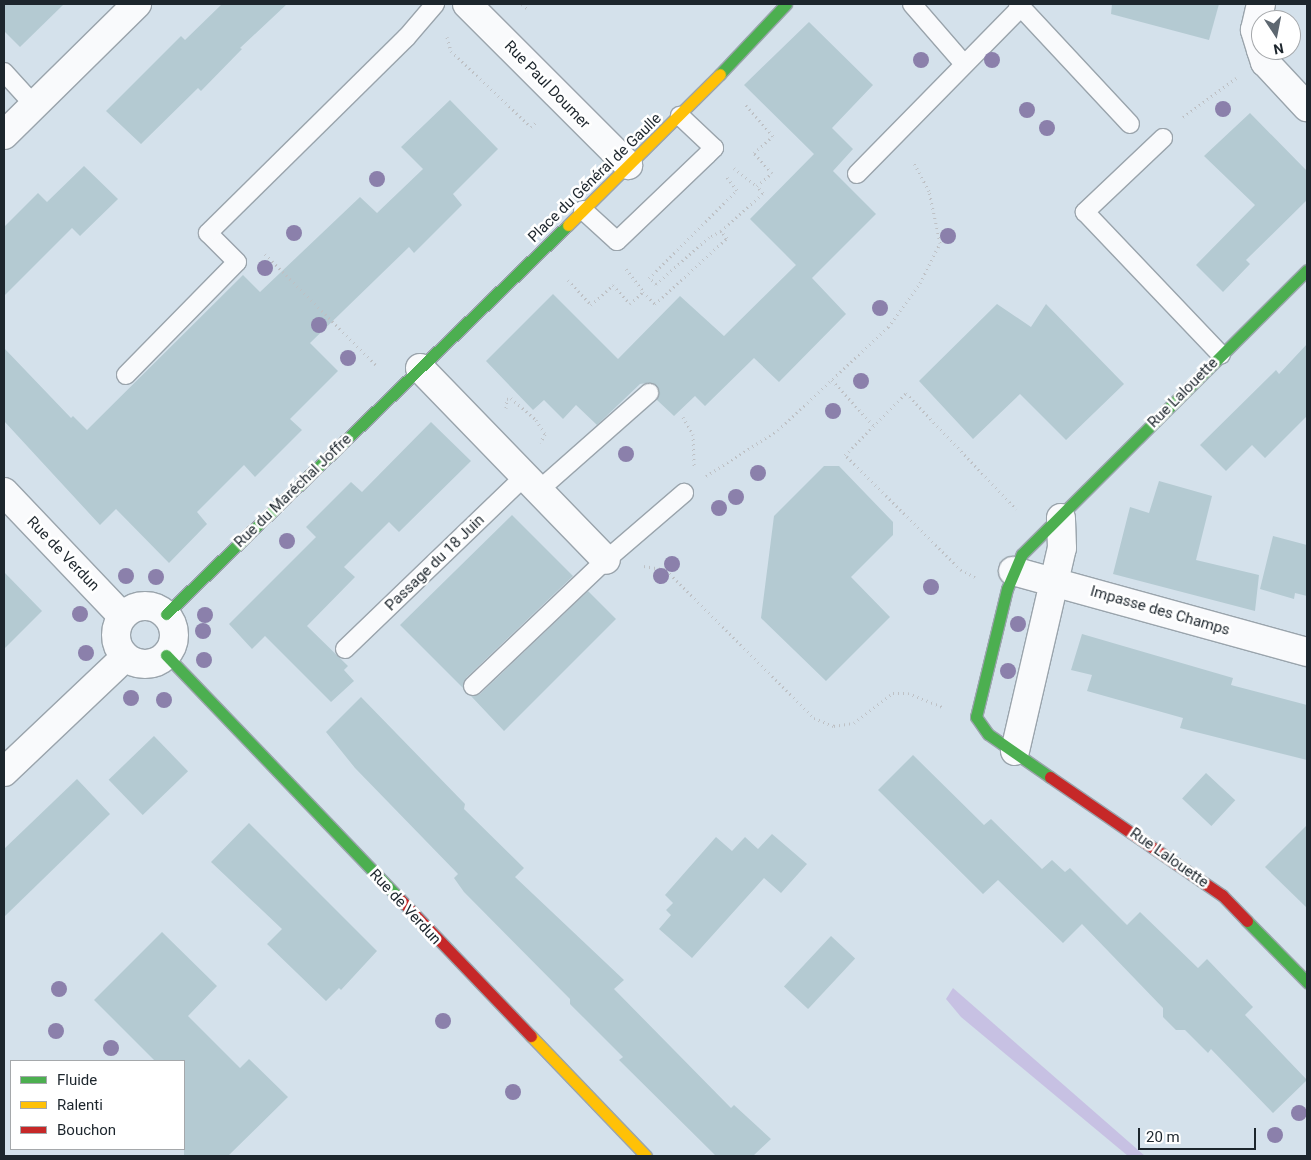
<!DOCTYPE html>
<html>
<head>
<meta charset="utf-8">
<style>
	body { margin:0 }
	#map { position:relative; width:1311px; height:1160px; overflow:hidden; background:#d4e1eb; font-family:Roboto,sans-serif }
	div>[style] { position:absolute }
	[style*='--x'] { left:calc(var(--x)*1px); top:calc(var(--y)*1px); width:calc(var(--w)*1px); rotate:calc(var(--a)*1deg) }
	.green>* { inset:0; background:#c7c1e3 }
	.building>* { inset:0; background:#b4cad2; transform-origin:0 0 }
	.path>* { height:3px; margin-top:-1.5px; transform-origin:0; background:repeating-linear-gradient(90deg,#bec1c5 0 1px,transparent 0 5px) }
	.roads { filter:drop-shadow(1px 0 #9aa4ac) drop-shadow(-1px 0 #9aa4ac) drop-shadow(0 1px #9aa4ac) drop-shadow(0 -1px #9aa4ac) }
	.lane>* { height:18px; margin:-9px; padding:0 9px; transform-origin:9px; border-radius:9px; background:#f9fafc }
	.street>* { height:28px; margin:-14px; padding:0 14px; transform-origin:14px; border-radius:14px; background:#f9fafc }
	.street>.ring { margin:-14px; padding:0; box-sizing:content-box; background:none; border:28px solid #f9fafc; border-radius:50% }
	.fast>* { height:11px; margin:-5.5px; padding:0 5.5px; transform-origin:5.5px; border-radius:5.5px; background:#4caf50 }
	.slow>* { height:11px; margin:-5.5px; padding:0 5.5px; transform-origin:5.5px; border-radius:5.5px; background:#ffc107 }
	.jam>* { height:11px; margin:-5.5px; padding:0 5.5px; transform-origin:5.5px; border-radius:5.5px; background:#c62828 }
	.trees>* { width:16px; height:16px; margin:-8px; border-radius:50%; background:#8b80ab }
	span { translate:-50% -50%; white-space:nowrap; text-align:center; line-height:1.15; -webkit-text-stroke:5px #fff; paint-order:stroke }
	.street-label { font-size:15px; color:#1d262d }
	.frame { position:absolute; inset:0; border:5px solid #1d262d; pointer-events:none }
	.legend { position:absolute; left:10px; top:1060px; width:175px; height:90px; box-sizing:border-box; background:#fff; border:1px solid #a5a8ab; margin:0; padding:6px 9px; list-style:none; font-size:15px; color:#1d262d }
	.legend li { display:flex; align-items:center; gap:10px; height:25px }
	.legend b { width:25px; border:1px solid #a5a8ab }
	.north { position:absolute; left:1251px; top:10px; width:50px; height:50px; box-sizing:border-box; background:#fff; border:1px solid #a5a8ab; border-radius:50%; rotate:169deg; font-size:14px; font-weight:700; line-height:20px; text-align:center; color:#1d262d }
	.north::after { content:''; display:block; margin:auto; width:18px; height:22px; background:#5d6770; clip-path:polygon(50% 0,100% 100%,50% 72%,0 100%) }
	.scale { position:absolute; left:1138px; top:1128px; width:118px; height:22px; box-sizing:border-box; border:2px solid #1d262d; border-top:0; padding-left:6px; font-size:15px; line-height:18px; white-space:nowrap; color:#1d262d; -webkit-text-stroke:4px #fff; paint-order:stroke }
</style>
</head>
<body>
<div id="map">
	<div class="green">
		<div style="clip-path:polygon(953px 988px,1145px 1156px,1128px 1156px,961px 1017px,946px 999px)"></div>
	</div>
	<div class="building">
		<div style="clip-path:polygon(4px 4px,64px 4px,20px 47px,4px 31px)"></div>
		<div style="clip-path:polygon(222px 4px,287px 4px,240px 48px,242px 49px,201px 91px,198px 88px,141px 144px,106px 111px,181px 36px,185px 40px)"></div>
		<div style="clip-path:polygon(1112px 4px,1219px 4px,1209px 40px,1111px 14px)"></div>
		<div style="clip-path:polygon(809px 22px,873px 85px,832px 128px,853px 149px,833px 171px,876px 214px,812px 278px,846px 314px,779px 382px,754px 358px,705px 406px,695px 396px,674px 416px,657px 400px,657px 386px,647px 383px,640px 384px,597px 425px,576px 405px,563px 419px,544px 400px,533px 410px,486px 361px,553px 294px,618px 359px,680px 296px,724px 336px,796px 265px,750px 219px,814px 154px,744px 85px)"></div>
		<div style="clip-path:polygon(450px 100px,498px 149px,453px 194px,462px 205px,414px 253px,409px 247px,310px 343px,338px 371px,290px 419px,302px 430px,255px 477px,244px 465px,197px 512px,207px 524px,169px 563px,116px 509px,100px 525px,4px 421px,4px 348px,71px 418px,73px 416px,87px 430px,243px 275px,260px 292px,360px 197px,377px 213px,423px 169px,401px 147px)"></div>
		<div style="clip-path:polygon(1250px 113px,1307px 171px,1307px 200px,1246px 260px,1250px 264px,1223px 292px,1196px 265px,1255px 205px,1204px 156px)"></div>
		<div style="clip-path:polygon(84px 166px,118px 199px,80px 236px,72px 228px,4px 296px,4px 227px,38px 193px,47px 202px)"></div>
		<div style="clip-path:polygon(997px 304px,1031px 327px,1046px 304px,1124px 384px,1066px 440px,1020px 394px,973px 439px,919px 381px)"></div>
		<div style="clip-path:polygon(1307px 344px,1307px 416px,1265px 458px,1252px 445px,1226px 471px,1200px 445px,1276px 370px,1279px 374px)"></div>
		<div style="clip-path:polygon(431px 422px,471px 461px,399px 532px,389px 522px,344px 567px,355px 577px,307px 626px,348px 666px,344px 670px,354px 681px,331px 702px,265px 636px,252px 649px,229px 624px,316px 537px,306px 527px,351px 482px,362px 492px)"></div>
		<div style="clip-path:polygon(824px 466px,839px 466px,893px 522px,893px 535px,851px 577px,890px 617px,826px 681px,761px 618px,774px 516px)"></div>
		<div style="clip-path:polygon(1159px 481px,1212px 496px,1196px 560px,1259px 575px,1255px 611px,1113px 574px,1130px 507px,1149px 513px)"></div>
		<div style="clip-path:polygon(512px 515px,573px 576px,466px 678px,463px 688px,400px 625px)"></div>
		<div style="clip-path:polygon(1273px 536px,1307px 545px,1307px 596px,1295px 593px,1294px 599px,1260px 589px)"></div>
		<div style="clip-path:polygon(4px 572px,42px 611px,4px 649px)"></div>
		<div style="clip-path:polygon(588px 591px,616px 619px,504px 731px,471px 696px,480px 694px)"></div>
		<div style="clip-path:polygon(1082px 634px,1233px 678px,1231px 685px,1307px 705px,1307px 760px,1180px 728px,1183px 718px,1087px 691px,1092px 675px,1071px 670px)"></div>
		<div style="clip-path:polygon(361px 697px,465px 804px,464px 809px,524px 868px,515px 877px,624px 980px,614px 989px,731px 1108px,734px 1105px,771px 1139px,753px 1156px,716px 1156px,619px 1060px,623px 1057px,570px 1004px,570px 999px,464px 892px,454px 878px,458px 874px,355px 768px,326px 732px)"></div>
		<div style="left:154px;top:736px;width:49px;height:63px;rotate:46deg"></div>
		<div style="clip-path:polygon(913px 755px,984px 825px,991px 819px,1042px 869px,1052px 860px,1065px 872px,1070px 868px,1127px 925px,1140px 912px,1198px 968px,1207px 959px,1253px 1007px,1245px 1015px,1307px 1080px,1273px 1113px,1211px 1049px,1208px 1053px,1185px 1030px,1176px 1030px,1163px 1017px,1163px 1008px,1082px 924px,1063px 943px,998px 880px,983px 894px,878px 790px)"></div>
		<div style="left:1206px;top:773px;width:40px;height:35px;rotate:43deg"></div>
		<div style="clip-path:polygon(77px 779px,110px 814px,4px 917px,4px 849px)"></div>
		<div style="clip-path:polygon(249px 823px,377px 951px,341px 990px,339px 988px,326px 1001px,267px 944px,282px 929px,211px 862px)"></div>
		<div style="clip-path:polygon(1307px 825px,1307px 908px,1265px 867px)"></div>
		<div style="clip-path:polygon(772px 834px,807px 864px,781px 893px,764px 878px,692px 958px,659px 929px,671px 915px,666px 910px,673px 903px,665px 895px,716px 837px,732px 851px,745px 837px,758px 849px)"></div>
		<div style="clip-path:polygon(162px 932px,217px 986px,188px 1016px,240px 1068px,249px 1059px,288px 1097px,228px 1156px,184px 1156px,184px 1061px,155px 1061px,94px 1000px)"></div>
		<div style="left:831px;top:936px;width:33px;height:69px;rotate:43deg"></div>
	</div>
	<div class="path">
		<div style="--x:522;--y:4;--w:8;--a:40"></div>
		<div style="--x:447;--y:37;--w:15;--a:74"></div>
		<div style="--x:451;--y:51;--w:110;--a:43.5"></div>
		<div style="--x:531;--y:127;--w:8;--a:-45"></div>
		<div style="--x:1183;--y:117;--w:66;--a:-36.3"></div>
		<div style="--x:734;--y:168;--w:29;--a:38"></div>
		<div style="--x:721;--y:231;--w:13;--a:153"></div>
		<div style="--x:709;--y:237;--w:71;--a:138.4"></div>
		<div style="--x:656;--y:284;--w:9;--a:-139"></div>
		<div style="--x:649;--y:278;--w:124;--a:-45"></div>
		<div style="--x:737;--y:190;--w:18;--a:-128"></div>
		<div style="--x:265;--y:254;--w:157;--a:45"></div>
		<div style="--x:626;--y:269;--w:29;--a:52"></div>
		<div style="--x:568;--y:280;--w:34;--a:47"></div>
		<div style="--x:591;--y:305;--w:30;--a:-42"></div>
		<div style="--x:613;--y:285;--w:25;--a:48"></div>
		<div style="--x:630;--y:304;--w:18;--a:-43"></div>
		<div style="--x:643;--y:292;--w:17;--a:45"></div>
		<div style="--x:655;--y:304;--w:98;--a:-42.5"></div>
		<div style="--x:727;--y:238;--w:9;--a:-131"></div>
		<div style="--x:721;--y:231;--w:57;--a:-42.1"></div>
		<div style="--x:763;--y:193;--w:9;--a:-131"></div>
		<div style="--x:757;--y:186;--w:20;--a:-41"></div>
		<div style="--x:772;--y:173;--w:27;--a:-132"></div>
		<div style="--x:754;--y:153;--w:25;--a:-42"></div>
		<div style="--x:773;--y:136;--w:44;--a:-131.3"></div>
		<div style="--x:832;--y:380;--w:61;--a:47.7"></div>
		<div style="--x:506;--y:408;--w:9;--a:-84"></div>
		<div style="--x:507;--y:399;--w:4;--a:-14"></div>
		<div style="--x:511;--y:398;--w:33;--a:41"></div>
		<div style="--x:536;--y:420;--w:17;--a:57"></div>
		<div style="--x:545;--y:434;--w:10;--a:119"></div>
		<div style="--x:683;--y:417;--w:20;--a:60"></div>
		<div style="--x:693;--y:434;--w:33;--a:88"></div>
		<div style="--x:706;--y:476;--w:85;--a:-32.6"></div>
		<div style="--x:778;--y:430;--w:151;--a:-43.1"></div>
		<div style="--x:888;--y:327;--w:54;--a:-54"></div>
		<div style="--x:920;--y:283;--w:45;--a:-63.4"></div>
		<div style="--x:940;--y:243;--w:53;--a:-101.9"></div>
		<div style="--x:929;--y:191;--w:34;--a:-118"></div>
		<div style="--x:644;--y:566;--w:22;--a:10"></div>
		<div style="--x:666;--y:570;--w:209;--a:45"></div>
		<div style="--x:814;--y:718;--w:22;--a:22"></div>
		<div style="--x:834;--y:726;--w:20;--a:-9"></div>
		<div style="--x:854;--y:723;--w:49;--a:-37.6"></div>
		<div style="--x:893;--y:693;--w:15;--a:0"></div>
		<div style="--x:908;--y:693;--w:37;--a:22"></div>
		<div style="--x:975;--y:577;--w:16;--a:-153"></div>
		<div style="--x:961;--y:570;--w:163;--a:-135.2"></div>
		<div style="--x:845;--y:455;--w:87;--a:-45.5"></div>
		<div style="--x:906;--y:393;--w:160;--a:46.5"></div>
	</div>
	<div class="roads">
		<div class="lane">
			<div style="--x:912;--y:4;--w:79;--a:49.1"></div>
			<div style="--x:1018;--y:4;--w:164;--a:47"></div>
			<div style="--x:4;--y:72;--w:45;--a:47.7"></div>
			<div style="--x:1163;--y:138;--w:108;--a:136.5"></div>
			<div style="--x:1085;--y:212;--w:197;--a:46.4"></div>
			<div style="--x:857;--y:174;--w:234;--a:-45.5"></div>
			<div style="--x:583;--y:210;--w:46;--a:42.4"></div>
			<div style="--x:617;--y:241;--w:124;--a:-43.7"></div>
			<div style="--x:707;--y:155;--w:10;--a:-45"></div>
			<div style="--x:714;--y:148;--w:47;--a:-136.7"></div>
			<div style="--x:126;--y:375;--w:158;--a:-45.5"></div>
			<div style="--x:237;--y:262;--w:41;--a:-135"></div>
			<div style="--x:208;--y:233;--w:278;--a:-44.6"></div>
			<div style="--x:406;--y:38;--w:45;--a:-49.5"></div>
			<div style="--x:539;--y:490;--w:147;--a:-41.4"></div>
			<div style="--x:345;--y:649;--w:250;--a:-43.9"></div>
			<div style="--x:473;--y:686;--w:183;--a:-43.5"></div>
			<div style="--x:606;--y:560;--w:103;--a:-40.7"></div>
		</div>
		<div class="street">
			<div style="--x:467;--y:4;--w:228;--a:45"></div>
			<div style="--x:1261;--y:50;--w:13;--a:72"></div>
			<div style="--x:1265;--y:62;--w:62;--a:47"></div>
			<div style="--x:1261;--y:50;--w:21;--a:-107"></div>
			<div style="--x:1255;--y:30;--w:27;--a:-77"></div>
			<div style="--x:4;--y:135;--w:187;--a:-44.6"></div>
			<div style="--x:420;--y:368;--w:267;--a:45.9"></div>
			<div style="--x:4;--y:492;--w:171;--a:46.4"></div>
			<div style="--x:1013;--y:571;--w:305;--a:15.4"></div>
			<div class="ring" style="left:116px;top:606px;width:30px;height:30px"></div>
			<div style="--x:1015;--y:751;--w:208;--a:-77"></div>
			<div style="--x:1062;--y:548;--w:30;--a:-92"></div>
			<div style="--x:4;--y:772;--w:167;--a:-43.5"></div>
		</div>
		<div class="fast">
			<div style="--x:720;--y:74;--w:96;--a:-46.7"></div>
			<div style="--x:166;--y:614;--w:559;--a:-44.06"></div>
			<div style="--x:166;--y:655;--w:337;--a:46.2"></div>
			<div style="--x:1050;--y:777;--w:75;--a:-145.3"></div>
			<div style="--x:988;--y:734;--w:21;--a:-125"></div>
			<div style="--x:976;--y:717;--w:132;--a:-76.4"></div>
			<div style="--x:1007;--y:589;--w:38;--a:-67"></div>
			<div style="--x:1022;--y:554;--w:402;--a:-44.9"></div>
			<div style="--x:1247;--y:921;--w:86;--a:45.5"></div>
		</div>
		<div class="slow">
			<div style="--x:568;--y:225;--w:214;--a:-44.8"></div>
			<div style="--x:531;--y:1036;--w:166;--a:46.2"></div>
		</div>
		<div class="jam">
			<div style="--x:1050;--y:777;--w:209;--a:34.5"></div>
			<div style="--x:1222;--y:895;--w:36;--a:46"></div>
			<div style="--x:399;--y:898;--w:191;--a:46.3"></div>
		</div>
	</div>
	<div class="trees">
		<div style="left:921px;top:60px"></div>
		<div style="left:992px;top:60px"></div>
		<div style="left:1223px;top:109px"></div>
		<div style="left:1027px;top:110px"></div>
		<div style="left:1047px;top:128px"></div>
		<div style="left:377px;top:179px"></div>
		<div style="left:294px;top:233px"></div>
		<div style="left:948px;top:236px"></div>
		<div style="left:265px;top:268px"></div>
		<div style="left:880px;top:308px"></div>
		<div style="left:319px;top:325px"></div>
		<div style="left:348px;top:358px"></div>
		<div style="left:861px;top:381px"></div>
		<div style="left:833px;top:411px"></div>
		<div style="left:626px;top:454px"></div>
		<div style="left:758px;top:473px"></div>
		<div style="left:736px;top:497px"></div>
		<div style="left:719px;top:508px"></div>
		<div style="left:287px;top:541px"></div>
		<div style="left:672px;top:564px"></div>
		<div style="left:126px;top:576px"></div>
		<div style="left:661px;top:576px"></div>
		<div style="left:156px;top:577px"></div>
		<div style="left:931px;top:587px"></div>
		<div style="left:80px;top:614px"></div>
		<div style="left:205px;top:615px"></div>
		<div style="left:1018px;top:624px"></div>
		<div style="left:203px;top:631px"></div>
		<div style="left:86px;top:653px"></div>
		<div style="left:204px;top:660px"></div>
		<div style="left:1008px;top:671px"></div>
		<div style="left:131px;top:698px"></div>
		<div style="left:164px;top:700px"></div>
		<div style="left:59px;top:989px"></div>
		<div style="left:443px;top:1021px"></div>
		<div style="left:56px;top:1031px"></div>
		<div style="left:111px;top:1048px"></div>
		<div style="left:513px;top:1092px"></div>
		<div style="left:1299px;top:1113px"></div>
		<div style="left:1275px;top:1135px"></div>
	</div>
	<div class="street-label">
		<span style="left:547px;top:85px;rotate:46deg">Rue Paul Doumer</span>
		<span style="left:595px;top:178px;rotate:-44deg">Place du Général de Gaulle</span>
		<span style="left:1183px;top:393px;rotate:-45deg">Rue Lalouette</span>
		<span style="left:293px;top:491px;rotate:-44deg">Rue du Maréchal Joffre</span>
		<span style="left:63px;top:554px;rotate:46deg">Rue de Verdun</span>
		<span style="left:435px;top:563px;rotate:-44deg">Passage du 18 Juin</span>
		<span style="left:1160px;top:611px;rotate:16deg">Impasse des Champs</span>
		<span style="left:1169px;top:858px;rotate:35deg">Rue Lalouette</span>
		<span style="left:405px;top:907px;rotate:47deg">Rue de Verdun</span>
	</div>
	<div class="frame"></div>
	<ul class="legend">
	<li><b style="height:6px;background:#4caf50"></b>Fluide</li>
	<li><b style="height:6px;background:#ffc107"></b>Ralenti</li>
	<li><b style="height:6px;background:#c62828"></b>Bouchon</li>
	</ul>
	<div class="north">N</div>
	<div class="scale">20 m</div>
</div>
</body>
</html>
